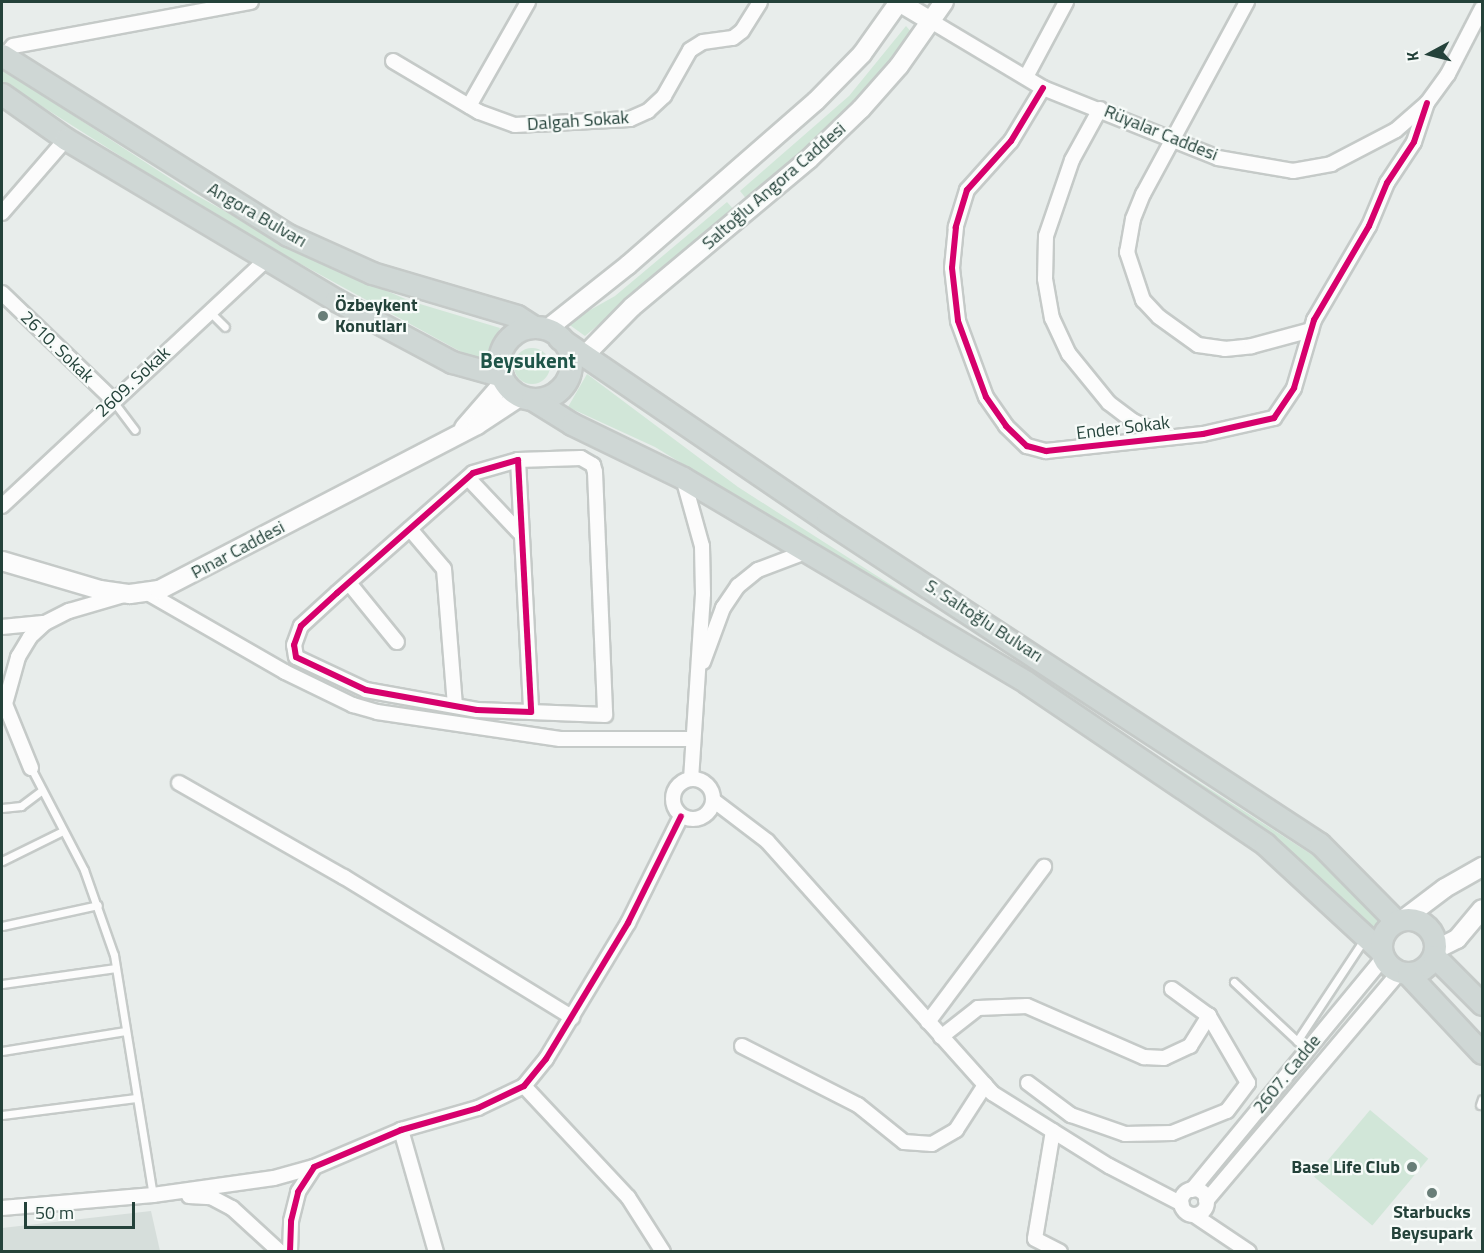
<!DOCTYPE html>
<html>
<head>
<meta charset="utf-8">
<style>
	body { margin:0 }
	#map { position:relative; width:1484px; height:1253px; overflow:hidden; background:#e8edeb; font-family:"Titillium Web",sans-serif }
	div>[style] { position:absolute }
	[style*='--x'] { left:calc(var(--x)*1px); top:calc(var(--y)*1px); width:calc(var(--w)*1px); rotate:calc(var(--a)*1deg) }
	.built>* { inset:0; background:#d6dedb }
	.green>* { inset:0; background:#d1e6d8; transform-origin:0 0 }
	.round { border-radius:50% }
	.roads { filter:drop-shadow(2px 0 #c5cac8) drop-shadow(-2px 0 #c5cac8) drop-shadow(0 2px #c5cac8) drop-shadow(0 -2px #c5cac8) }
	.lane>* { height:7px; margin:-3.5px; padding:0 3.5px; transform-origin:3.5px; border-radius:3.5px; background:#fcfcfc }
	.street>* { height:14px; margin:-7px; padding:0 7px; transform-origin:7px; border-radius:7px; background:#fcfcfc }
	.street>.ring { margin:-7px; padding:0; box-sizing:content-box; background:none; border:14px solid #fcfcfc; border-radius:50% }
	.secondary>* { height:18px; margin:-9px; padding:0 9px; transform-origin:9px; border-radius:9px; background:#fcfcfc }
	.primary>* { height:21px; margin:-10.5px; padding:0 10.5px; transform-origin:10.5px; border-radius:10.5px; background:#cfd7d5 }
	.primary>.ring { margin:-10.5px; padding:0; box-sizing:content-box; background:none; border:21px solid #cfd7d5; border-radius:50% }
	.cycleway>* { height:6px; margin:-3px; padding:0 3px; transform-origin:3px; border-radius:3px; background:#d6006c }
	.dots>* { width:16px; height:16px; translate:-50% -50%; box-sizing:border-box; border:3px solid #f7fbf9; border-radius:50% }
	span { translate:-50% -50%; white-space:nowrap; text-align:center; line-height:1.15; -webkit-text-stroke:4.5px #f7fbf9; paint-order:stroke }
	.street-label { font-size:18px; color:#24423a }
	.poi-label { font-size:18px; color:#24423a; font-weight:700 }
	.left { translate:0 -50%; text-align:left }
	.right { translate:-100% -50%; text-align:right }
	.quarter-label { font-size:21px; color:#1f5548; font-weight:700 }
	.frame { position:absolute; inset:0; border:3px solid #24423a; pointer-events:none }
	.north { position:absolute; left:1400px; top:24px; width:60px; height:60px; -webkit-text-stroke:4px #f7fbf9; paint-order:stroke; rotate:263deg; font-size:16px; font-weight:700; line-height:24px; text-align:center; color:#24423a }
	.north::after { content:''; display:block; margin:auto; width:21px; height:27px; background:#24423a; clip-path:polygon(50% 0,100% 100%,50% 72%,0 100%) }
	.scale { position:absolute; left:24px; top:1202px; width:111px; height:27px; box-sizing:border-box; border:3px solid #24423a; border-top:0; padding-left:8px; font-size:18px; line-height:21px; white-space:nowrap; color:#24423a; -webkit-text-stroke:4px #f7fbf9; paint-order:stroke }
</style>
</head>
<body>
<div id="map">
	<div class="built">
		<div style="clip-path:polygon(151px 1211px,160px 1251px,2px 1251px,2px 1228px)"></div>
	</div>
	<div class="green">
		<div style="clip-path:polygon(906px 26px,913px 34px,857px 105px,748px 201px,740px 191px,849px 96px)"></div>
		<div style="clip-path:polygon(2px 69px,194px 194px,302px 254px,410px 301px,500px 328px,485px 365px,226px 223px,2px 81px)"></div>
		<div style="clip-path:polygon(727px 202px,735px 211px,585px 336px,567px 323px,615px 296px)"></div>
		<div class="round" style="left:514px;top:348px;width:36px;height:36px"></div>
		<div style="clip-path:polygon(587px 374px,738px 487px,1325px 863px,1393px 911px,1373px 933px,1291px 856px,740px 499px,655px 447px,568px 407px)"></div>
		<div style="left:1370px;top:1110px;width:76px;height:87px;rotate:40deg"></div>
	</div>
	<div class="roads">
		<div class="lane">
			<div style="--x:210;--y:312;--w:21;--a:45"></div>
			<div style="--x:113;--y:401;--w:36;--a:53"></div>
			<div style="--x:31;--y:768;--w:115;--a:62.5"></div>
			<div style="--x:84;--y:870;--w:90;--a:70.6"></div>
			<div style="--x:114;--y:955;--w:243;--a:80.8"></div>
			<div style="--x:2;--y:808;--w:19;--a:-6"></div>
			<div style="--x:21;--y:806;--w:25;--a:-37"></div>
			<div style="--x:2;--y:861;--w:68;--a:-26.2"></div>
			<div style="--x:2;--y:926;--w:98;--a:-12.3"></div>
			<div style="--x:1234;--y:982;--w:100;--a:43"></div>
			<div style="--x:2;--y:984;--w:115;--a:-8"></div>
			<div style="--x:1297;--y:1041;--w:123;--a:-56.6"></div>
			<div style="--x:2;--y:1051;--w:125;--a:-9.2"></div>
			<div style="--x:1480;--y:1105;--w:6;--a:-72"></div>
			<div style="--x:2;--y:1115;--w:135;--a:-7.2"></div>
		</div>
		<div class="street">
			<div style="--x:1247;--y:2;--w:218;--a:118.4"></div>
			<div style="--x:1143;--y:194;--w:27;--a:112"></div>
			<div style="--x:1133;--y:219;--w:34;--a:100"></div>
			<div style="--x:1127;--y:252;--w:51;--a:71.6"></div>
			<div style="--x:1143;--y:300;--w:23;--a:47"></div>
			<div style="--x:1159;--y:317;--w:48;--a:35.7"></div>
			<div style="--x:1198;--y:345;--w:27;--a:8"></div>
			<div style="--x:1225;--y:349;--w:27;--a:-6"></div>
			<div style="--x:1252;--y:346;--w:61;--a:-15.2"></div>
			<div style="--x:931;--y:21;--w:131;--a:30.9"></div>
			<div style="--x:1043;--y:88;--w:188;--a:21.8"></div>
			<div style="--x:1218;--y:158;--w:76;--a:9.8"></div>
			<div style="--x:1293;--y:171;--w:39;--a:-10"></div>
			<div style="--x:1331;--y:164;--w:73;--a:-27.6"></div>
			<div style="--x:1396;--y:130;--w:41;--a:-41.1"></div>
			<div style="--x:1427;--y:103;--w:36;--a:-54"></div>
			<div style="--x:1448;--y:74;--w:74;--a:-62.7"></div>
			<div style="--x:4;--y:57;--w:14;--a:-51"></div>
			<div style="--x:13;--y:46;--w:242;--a:-10.5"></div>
			<div style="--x:393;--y:61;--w:100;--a:30.7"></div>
			<div style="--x:479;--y:112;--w:38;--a:20"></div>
			<div style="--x:515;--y:125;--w:115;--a:-3"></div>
			<div style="--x:630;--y:119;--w:20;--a:-24"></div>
			<div style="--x:648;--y:111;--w:22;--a:-43"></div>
			<div style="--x:664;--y:96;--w:53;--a:-60.5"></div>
			<div style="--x:690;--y:50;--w:15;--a:-32"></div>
			<div style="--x:703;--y:42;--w:30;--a:-8"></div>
			<div style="--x:733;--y:38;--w:11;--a:-38"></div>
			<div style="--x:742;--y:31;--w:34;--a:-58"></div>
			<div style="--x:1026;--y:77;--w:85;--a:-61.9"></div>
			<div style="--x:1043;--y:88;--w:62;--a:121.1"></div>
			<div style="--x:1011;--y:141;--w:66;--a:131.9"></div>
			<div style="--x:967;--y:190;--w:39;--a:107"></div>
			<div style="--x:956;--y:227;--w:41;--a:95.6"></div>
			<div style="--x:952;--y:268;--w:53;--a:83.5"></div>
			<div style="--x:958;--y:321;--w:81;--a:69.8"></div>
			<div style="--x:986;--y:397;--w:35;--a:55"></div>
			<div style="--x:1006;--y:426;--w:29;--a:44"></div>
			<div style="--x:1027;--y:446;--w:20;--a:15"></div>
			<div style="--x:1046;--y:451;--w:158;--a:-6.2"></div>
			<div style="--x:1203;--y:434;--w:73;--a:-12.7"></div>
			<div style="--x:1274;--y:418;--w:36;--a:-56"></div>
			<div style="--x:1294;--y:388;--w:71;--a:-73.6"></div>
			<div style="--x:1314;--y:320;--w:109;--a:-59.7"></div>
			<div style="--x:1369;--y:226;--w:47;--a:-67.3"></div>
			<div style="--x:1387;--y:183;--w:49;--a:-56.6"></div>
			<div style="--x:1414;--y:142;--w:41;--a:-71.6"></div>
			<div style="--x:469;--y:106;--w:120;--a:-60.4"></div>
			<div style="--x:1100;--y:109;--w:58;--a:118.8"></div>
			<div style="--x:1072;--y:160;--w:80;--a:108.9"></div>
			<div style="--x:1046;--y:236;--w:43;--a:91.3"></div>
			<div style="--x:1045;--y:279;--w:40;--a:80"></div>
			<div style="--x:1052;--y:318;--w:40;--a:65"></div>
			<div style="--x:1069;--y:354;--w:63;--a:50.8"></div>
			<div style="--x:1109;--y:403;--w:30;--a:37"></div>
			<div style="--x:1133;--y:421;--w:38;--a:25"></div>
			<div style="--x:2;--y:213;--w:98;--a:-49.1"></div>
			<div style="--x:2;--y:293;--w:154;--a:43.9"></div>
			<div style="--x:518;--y:460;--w:252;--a:87"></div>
			<div style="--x:531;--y:712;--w:54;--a:-177.9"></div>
			<div style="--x:477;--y:710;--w:113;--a:-169.8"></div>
			<div style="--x:366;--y:690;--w:77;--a:-154.8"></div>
			<div style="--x:296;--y:657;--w:12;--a:-99"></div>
			<div style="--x:294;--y:645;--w:20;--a:-70"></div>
			<div style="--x:301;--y:626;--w:49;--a:-42.5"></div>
			<div style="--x:337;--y:593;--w:181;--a:-41.4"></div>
			<div style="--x:473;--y:473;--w:47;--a:-16.1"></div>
			<div style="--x:518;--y:460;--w:63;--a:-1.8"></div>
			<div style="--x:581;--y:458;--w:14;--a:30"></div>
			<div style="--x:593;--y:465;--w:7;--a:74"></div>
			<div style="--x:595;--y:472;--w:243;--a:87.6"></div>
			<div style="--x:605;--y:715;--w:74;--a:-177.7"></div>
			<div style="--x:468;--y:478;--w:77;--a:46.6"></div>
			<div style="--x:683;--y:478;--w:71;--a:74.4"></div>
			<div style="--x:702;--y:546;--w:48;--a:88.8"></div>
			<div style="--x:703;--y:594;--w:185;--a:93.7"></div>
			<div style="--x:2;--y:506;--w:361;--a:-43"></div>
			<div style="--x:410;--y:529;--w:52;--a:49.6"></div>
			<div style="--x:444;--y:569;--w:137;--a:85.4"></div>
			<div style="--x:349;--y:583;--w:76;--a:50.9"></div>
			<div style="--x:146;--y:592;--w:160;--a:29.9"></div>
			<div style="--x:285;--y:672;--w:76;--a:25.9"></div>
			<div style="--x:353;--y:705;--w:25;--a:16"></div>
			<div style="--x:377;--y:712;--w:185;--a:8.4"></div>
			<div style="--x:560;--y:739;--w:131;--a:0"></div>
			<div style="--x:2;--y:627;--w:41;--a:-5.6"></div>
			<div style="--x:703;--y:662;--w:58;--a:-69.7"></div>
			<div style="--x:723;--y:608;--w:27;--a:-56"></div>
			<div style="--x:738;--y:586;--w:26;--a:-39"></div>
			<div style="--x:758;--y:570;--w:53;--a:-20.8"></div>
			<div style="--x:31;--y:768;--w:69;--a:-112.1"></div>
			<div style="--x:5;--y:704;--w:49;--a:-74.5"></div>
			<div style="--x:18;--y:657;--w:23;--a:-59"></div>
			<div style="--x:30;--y:637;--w:21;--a:-43"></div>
			<div style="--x:45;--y:623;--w:27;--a:-27"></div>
			<div style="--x:69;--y:611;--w:57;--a:-16.2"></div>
			<div class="ring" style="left:673px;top:779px;width:26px;height:26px"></div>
			<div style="--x:179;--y:783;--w:190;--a:29.7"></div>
			<div style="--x:344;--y:877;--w:268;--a:31.6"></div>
			<div style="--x:713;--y:800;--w:68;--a:37.2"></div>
			<div style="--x:767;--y:841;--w:338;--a:48.2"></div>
			<div style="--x:992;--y:1093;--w:138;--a:32"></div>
			<div style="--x:1109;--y:1166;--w:82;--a:27.5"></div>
			<div style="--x:928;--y:1022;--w:194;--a:-53.2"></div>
			<div style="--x:941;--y:1037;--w:47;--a:-38.1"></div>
			<div style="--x:978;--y:1008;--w:49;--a:-2.3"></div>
			<div style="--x:1027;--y:1006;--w:128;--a:23.6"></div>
			<div style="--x:1144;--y:1057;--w:20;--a:3"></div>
			<div style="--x:1164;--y:1058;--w:29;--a:-25"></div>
			<div style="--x:1190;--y:1046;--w:36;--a:-58"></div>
			<div style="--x:1209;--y:1016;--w:46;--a:-143.9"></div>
			<div style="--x:742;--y:1046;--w:130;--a:27"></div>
			<div style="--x:858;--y:1105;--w:59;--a:38.8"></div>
			<div style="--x:904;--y:1142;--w:28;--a:4"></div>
			<div style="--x:932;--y:1144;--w:28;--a:-30"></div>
			<div style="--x:956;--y:1130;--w:54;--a:-57.2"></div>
			<div style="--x:1028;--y:1083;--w:54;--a:36.7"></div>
			<div style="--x:1071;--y:1115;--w:57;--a:19.4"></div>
			<div style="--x:1125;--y:1134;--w:47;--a:-1.2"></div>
			<div style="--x:1172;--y:1133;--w:59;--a:-21.8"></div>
			<div style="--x:1227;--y:1111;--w:35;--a:-53"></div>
			<div style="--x:1248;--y:1083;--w:78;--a:-120.2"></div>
			<div style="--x:524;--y:1086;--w:152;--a:46.9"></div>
			<div style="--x:628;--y:1197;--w:65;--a:57.5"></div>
			<div style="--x:401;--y:1130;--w:127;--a:74"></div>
			<div style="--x:1053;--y:1131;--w:109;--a:99.5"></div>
			<div style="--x:1035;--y:1239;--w:28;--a:27"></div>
			<div class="ring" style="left:1181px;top:1189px;width:12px;height:12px"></div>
			<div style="--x:1192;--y:1190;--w:301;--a:-50.5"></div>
			<div style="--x:189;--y:1196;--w:22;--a:3"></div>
			<div style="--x:211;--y:1197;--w:24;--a:28"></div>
			<div style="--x:232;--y:1208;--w:65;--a:42.5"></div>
			<div style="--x:1206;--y:1201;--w:299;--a:-49.8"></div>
			<div style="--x:2;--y:1208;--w:152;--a:-4.9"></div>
			<div style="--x:153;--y:1195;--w:122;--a:-8"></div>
			<div style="--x:274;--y:1178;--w:41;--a:-15.4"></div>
			<div style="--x:1194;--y:1215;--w:66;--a:33.9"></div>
			<div style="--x:290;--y:1252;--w:31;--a:-88"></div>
			<div style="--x:291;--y:1221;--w:30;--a:-76"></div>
			<div style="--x:298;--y:1192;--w:30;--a:-57"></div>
			<div style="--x:314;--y:1167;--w:95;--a:-23"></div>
			<div style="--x:401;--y:1130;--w:80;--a:-15.9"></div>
			<div style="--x:478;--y:1108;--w:51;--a:-25.6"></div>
			<div style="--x:524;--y:1086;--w:35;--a:-51"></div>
			<div style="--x:546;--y:1059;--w:159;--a:-58.9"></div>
			<div style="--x:628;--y:923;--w:119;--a:-63.6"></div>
		</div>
		<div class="secondary">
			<div style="--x:899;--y:2;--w:37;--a:31"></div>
			<div style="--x:546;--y:330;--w:105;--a:-38.4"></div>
			<div style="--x:628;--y:265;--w:249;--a:-41.1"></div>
			<div style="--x:816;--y:101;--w:66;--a:-45.6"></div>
			<div style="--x:862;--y:54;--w:64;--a:-54.6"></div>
			<div style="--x:586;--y:354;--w:66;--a:-45.6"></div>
			<div style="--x:632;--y:307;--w:231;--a:-39.9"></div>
			<div style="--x:809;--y:159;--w:72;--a:-43.9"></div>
			<div style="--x:861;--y:109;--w:57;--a:-48.5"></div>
			<div style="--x:899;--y:66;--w:78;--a:-54.9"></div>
			<div style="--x:464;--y:428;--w:61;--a:-49"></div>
			<div style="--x:2;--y:561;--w:102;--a:16.5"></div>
			<div style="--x:100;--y:590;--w:30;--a:8"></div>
			<div style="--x:130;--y:594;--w:29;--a:-8"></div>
			<div style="--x:159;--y:590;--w:358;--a:-27.4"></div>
			<div style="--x:477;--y:425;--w:53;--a:-33.4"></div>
			<div style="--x:1404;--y:919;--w:51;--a:-37.1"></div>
			<div style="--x:1445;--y:888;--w:43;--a:-29.6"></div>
			<div style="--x:1435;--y:950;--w:25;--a:-27"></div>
			<div style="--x:1457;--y:939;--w:39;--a:-50"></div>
		</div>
		<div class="primary">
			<div style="--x:2;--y:55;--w:338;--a:32.2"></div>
			<div style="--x:288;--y:235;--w:92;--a:24.3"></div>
			<div style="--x:372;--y:273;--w:151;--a:16.5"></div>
			<div style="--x:517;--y:316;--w:20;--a:33"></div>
			<div style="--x:2;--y:94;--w:78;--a:35.1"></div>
			<div style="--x:66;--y:139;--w:314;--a:30.8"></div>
			<div style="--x:336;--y:300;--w:132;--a:28.1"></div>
			<div style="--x:452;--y:362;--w:52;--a:15.6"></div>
			<div class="ring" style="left:499px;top:327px;width:51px;height:51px"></div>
			<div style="--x:559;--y:338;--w:325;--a:34.3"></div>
			<div style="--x:827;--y:521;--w:589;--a:33.23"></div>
			<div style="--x:1320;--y:844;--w:108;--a:45.4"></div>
			<div style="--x:532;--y:399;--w:47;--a:32"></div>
			<div style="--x:572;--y:424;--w:123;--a:25.9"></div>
			<div style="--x:683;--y:478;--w:399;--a:30.7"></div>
			<div style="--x:1026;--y:682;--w:289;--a:34.1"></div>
			<div style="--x:1265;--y:844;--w:156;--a:42.7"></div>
			<div class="ring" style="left:1381px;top:919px;width:33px;height:33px"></div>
			<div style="--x:1434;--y:956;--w:68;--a:45"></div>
			<div style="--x:1408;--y:974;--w:108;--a:46.9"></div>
		</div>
	</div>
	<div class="cycleway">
		<div style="--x:1043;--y:88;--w:62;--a:121.1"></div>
		<div style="--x:1011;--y:141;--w:66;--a:131.9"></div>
		<div style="--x:967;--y:190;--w:39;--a:107"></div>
		<div style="--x:956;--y:227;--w:41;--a:95.6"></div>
		<div style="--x:952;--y:268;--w:53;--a:83.5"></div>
		<div style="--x:958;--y:321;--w:81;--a:69.8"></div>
		<div style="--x:986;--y:397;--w:35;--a:55"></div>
		<div style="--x:1006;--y:426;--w:29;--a:44"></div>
		<div style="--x:1027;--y:446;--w:20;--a:15"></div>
		<div style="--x:1046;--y:451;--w:158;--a:-6.2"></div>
		<div style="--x:1203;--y:434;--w:73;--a:-12.7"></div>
		<div style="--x:1274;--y:418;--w:36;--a:-56"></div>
		<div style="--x:1294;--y:388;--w:71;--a:-73.6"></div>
		<div style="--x:1314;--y:320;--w:109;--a:-59.7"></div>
		<div style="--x:1369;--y:226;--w:47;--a:-67.3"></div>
		<div style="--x:1387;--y:183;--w:49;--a:-56.6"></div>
		<div style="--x:1414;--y:142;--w:41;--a:-71.6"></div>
		<div style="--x:518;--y:460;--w:252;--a:87"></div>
		<div style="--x:531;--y:712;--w:54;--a:-177.9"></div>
		<div style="--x:477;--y:710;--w:113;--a:-169.8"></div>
		<div style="--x:366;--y:690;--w:77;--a:-154.8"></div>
		<div style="--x:296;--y:657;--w:12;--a:-99"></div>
		<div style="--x:294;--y:645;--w:20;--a:-70"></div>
		<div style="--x:301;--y:626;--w:49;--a:-42.5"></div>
		<div style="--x:337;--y:593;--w:181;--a:-41.4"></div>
		<div style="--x:473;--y:473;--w:47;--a:-16.1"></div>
		<div style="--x:290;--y:1252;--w:31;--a:-88"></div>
		<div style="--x:291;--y:1221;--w:30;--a:-76"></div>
		<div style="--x:298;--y:1192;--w:30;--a:-57"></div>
		<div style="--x:314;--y:1167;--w:95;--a:-23"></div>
		<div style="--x:401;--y:1130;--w:80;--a:-15.9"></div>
		<div style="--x:478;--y:1108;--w:51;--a:-25.6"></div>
		<div style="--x:524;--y:1086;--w:35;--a:-51"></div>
		<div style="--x:546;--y:1059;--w:159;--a:-58.9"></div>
		<div style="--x:628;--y:923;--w:119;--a:-63.6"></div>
	</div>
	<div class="dots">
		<div style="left:323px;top:316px;background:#697e78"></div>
		<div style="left:1412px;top:1167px;background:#697e78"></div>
		<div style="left:1432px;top:1193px;background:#697e78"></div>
	</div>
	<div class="street-label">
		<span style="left:578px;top:121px;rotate:-4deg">Dalgah Sokak</span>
		<span style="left:1161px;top:133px;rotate:22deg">Rüyalar Caddesi</span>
		<span style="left:774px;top:186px;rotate:-41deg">Saltoğlu Angora Caddesi</span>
		<span style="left:257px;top:215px;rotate:30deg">Angora Bulvarı</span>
		<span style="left:57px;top:347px;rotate:44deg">2610. Sokak</span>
		<span style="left:133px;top:382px;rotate:-43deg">2609. Sokak</span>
		<span style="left:1123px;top:428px;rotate:-7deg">Ender Sokak</span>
		<span style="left:238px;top:550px;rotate:-28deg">Pınar Caddesi</span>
		<span style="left:984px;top:621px;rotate:33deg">S. Saltoğlu Bulvarı</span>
		<span style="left:1287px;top:1074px;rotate:-51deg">2607. Cadde</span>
	</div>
	<div class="poi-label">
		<span class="left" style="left:335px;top:316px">Özbeykent<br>Konutları</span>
		<span class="right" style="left:1400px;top:1167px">Base Life Club</span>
		<span style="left:1432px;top:1223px">Starbucks<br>Beysupark</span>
	</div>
	<div class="quarter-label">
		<span style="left:528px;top:360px">Beysukent</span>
	</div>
	<div class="frame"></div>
	<div class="north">K</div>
	<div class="scale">50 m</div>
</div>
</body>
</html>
